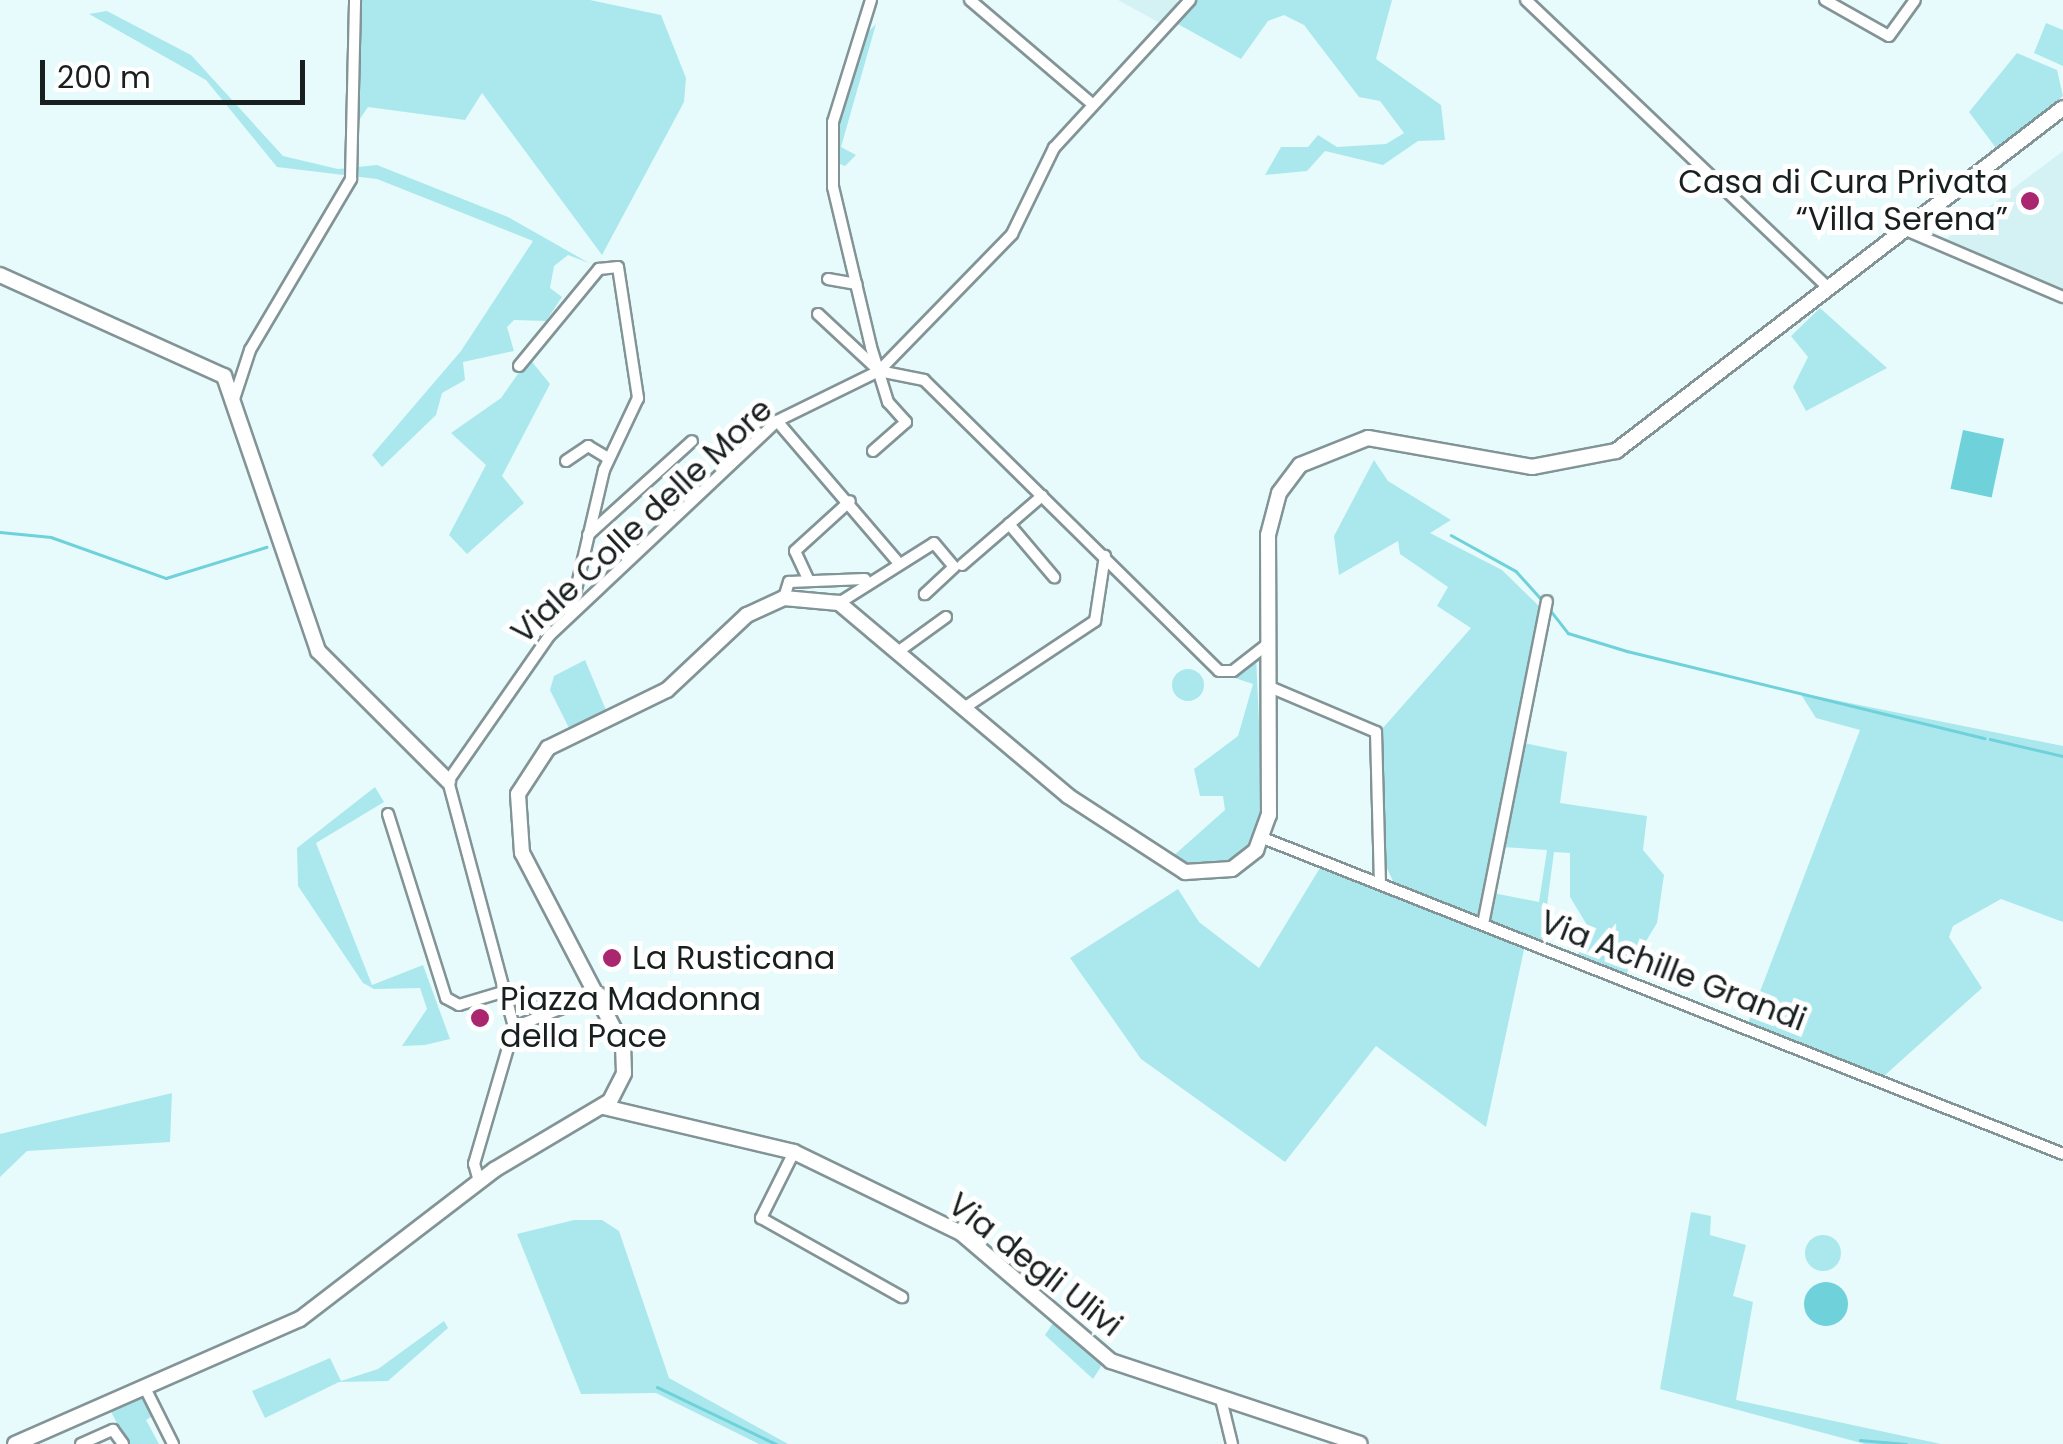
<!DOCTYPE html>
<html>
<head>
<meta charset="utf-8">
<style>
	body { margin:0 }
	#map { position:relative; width:2063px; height:1444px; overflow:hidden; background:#e7fbfc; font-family:Poppins,sans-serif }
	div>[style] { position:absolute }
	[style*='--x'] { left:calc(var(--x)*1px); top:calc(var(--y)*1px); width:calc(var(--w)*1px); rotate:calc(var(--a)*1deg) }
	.built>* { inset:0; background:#d4f1f3 }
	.green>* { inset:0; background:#abe8ed; transform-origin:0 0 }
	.round { border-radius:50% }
	.water>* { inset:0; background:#6fd1d9; transform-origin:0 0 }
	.stream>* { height:2.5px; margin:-1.25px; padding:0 1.25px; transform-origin:1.25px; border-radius:1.25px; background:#6fd1d9 }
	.roads { filter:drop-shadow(2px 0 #839496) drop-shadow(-2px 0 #839496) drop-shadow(0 2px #839496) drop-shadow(0 -2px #839496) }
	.street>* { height:10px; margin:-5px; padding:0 5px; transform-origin:5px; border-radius:5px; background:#fff }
	.secondary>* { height:14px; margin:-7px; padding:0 7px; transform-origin:7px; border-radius:7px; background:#fff }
	.dots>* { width:28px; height:28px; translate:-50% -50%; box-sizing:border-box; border:5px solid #fff; border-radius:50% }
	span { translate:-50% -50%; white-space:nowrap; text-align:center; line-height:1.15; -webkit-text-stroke:10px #fff; paint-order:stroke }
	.poi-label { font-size:32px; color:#181f1f }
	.right { translate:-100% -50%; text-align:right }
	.left { translate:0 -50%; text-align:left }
	.street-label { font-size:32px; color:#181f1f }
	.scale { position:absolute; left:40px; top:60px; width:265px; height:45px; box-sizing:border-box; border:5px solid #181f1f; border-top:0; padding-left:12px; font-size:30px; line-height:35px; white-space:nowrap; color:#181f1f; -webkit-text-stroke:8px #fff; paint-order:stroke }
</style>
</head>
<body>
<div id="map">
	<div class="built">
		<div style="clip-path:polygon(1118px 0,1177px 0,1179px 5px,1165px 26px)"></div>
		<div style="clip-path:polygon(2063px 151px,2063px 292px,1942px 242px)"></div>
	</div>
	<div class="green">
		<div style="clip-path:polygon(357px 0,590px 0,661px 15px,686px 78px,684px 102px,602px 255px,482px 93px,465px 120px,368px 107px,355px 126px)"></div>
		<div style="clip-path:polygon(1195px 0,1392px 0,1376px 59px,1441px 105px,1445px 140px,1418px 141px,1383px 165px,1325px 151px,1307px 171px,1265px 175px,1281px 147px,1308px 147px,1318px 135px,1337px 147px,1386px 144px,1404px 133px,1380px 101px,1359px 97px,1304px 25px,1284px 15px,1268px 21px,1241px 59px,1176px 23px)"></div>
		<div style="clip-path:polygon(107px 11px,191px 55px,283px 156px,338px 169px,377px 165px,508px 217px,589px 263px,568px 255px,554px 266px,550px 288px,562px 297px,546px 321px,514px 320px,507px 327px,514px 351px,463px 362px,465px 380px,442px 393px,436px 415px,382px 467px,372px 455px,461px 351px,533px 241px,377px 179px,277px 167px,206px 80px,89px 14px)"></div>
		<div style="clip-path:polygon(2046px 23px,2063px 30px,2063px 66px,2034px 53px)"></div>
		<div style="clip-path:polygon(876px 24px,841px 147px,856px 155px,845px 166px,835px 162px,834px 121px,862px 38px)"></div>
		<div style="clip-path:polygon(2017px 53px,2057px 70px,2063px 96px,1996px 148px,1969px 112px)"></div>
		<div style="clip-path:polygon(1820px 308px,1887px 368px,1806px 411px,1793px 387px,1808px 357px,1791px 336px)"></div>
		<div style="clip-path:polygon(529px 358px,550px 384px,502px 476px,524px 503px,467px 554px,449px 535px,486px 465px,451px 433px,501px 398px)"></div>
		<div style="clip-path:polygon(evenodd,1374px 460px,1388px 481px,1451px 520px,1430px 533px,1502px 570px,1541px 608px,1514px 741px,1567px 752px,1560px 803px,1647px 816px,1643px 850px,1664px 875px,1657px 923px,1626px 974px,1578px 956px,1587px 925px,1570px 897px,1570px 853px,1554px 852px,1542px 943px,1525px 945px,1486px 1127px,1376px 1046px,1285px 1162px,1141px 1059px,1070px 958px,1178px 889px,1199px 922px,1259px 968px,1326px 858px,1394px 883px,1382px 858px,1382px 729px,1471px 628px,1437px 606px,1448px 587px,1400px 554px,1398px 541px,1339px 575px,1334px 536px,1374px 460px,1502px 847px,1547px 850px,1539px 902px,1493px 893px,1502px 847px)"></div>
		<div style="clip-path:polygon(1256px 655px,1263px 812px,1253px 847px,1228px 866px,1187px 865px,1172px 857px,1225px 810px,1223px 796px,1200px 796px,1194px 769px,1238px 736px,1253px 684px,1232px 677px)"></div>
		<div style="clip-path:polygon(585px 660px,606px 710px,569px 728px,550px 690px,554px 676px)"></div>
		<div class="round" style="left:1172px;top:669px;width:32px;height:32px"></div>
		<div style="clip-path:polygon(1800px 693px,2063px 746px,2063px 922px,2001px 899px,1953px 926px,1949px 937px,1982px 988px,1884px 1076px,1748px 1023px,1860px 730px,1816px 718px)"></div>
		<div style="clip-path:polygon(375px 787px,384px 802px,316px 843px,372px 985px,423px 965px,450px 1039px,425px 1045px,402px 1046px,427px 1009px,420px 988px,374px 989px,363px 983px,298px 886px,297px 848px)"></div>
		<div style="left:535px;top:988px;width:28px;height:20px;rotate:67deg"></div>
		<div style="clip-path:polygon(172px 1093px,170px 1142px,27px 1151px,0 1177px,0 1134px)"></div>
		<div style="clip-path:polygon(1691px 1212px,1711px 1216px,1710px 1235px,1746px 1245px,1733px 1296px,1753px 1302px,1736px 1400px,1941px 1444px,1865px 1444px,1660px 1389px)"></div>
		<div style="clip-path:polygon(574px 1220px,602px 1220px,619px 1231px,669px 1378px,788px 1444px,759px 1444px,656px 1393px,581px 1394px,517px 1234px)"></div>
		<div class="round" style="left:1805px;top:1235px;width:36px;height:36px"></div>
		<div style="clip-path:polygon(444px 1321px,448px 1328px,388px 1381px,339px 1382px,265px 1418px,252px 1391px,330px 1358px,341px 1381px,378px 1369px)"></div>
		<div style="clip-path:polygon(1053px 1323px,1102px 1365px,1093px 1379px,1045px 1335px)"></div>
		<div style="clip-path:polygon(142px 1390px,154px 1415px,146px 1420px,159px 1444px,128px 1444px,109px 1408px)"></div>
	</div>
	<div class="water">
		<div style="left:1963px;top:430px;width:42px;height:60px;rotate:12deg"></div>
		<div class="round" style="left:1804px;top:1282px;width:44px;height:44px"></div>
	</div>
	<div class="stream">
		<div style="--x:0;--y:532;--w:51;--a:5.6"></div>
		<div style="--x:51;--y:537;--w:122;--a:19.6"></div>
		<div style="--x:166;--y:578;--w:105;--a:-17.2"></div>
		<div style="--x:1451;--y:535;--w:74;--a:29"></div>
		<div style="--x:1516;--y:571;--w:39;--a:48"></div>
		<div style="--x:1551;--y:611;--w:28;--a:52"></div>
		<div style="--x:1568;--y:633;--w:62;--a:17"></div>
		<div style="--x:1627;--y:651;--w:368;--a:13.7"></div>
		<div style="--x:1990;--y:739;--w:75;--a:13.1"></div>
		<div style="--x:657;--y:1387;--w:132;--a:25.6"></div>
		<div style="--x:1860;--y:1440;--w:46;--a:5"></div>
	</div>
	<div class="roads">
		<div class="street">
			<div style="--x:871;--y:0;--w:128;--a:107.3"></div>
			<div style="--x:833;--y:122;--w:65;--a:90"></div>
			<div style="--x:833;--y:187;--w:164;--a:76.6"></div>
			<div style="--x:871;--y:347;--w:58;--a:72.8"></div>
			<div style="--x:888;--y:402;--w:27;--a:48"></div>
			<div style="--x:906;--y:422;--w:44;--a:138.7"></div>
			<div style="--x:970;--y:0;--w:159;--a:40.4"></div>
			<div style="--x:1526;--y:0;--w:419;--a:43.6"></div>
			<div style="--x:1825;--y:0;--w:73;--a:29.4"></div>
			<div style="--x:1889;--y:36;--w:44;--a:-54.2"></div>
			<div style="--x:1906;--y:230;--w:171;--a:23.1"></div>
			<div style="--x:828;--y:279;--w:29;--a:10"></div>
			<div style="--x:818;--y:314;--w:82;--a:43"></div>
			<div style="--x:519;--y:366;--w:126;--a:-50.5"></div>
			<div style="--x:599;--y:269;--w:19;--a:-6"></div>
			<div style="--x:618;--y:267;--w:133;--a:81.3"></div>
			<div style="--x:638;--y:398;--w:80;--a:115.3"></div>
			<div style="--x:604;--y:470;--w:149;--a:103.2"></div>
			<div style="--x:879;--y:371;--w:191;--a:-45.8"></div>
			<div style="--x:1012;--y:234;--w:96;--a:-64"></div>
			<div style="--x:1054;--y:148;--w:201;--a:-47.4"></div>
			<div style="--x:234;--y:399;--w:52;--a:-71.9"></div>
			<div style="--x:250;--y:350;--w:199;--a:-59.4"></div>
			<div style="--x:351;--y:179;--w:179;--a:-88.7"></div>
			<div style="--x:777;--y:421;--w:184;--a:49.4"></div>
			<div style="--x:566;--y:461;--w:27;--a:-34"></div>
			<div style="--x:588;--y:446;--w:23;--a:31"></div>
			<div style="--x:1009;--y:524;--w:70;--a:49.7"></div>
			<div style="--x:588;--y:535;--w:140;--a:-42.1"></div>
			<div style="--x:962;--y:565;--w:106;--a:-40.8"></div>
			<div style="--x:809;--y:581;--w:33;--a:-115"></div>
			<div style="--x:795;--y:551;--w:74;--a:-42.3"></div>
			<div style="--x:784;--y:598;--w:17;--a:-73"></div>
			<div style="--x:789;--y:582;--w:76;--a:-2.3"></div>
			<div style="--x:839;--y:603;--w:112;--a:-32.3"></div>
			<div style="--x:934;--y:543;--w:31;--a:50"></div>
			<div style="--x:954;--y:567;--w:40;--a:137"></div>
			<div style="--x:899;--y:651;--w:58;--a:-35.9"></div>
			<div style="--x:1270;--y:687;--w:115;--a:23"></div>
			<div style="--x:1376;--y:732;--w:152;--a:88.5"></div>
			<div style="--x:967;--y:706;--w:154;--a:-33.6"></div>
			<div style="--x:1095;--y:621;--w:66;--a:-81.3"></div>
			<div style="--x:388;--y:814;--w:193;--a:72.5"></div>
			<div style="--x:446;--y:998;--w:15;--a:28"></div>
			<div style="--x:459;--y:1005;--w:49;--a:-16.6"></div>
			<div style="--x:1263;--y:838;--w:860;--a:21.55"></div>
			<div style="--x:1483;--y:924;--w:329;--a:-78.8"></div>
			<div style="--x:514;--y:1027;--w:93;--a:-21.3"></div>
			<div style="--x:794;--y:1152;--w:74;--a:116.6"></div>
			<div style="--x:761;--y:1218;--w:162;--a:29.3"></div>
			<div style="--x:479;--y:1181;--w:18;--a:-106"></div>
			<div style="--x:474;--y:1164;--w:143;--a:-73.7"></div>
			<div style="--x:514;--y:1027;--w:255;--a:-105"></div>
			<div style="--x:448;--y:781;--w:177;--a:-55.1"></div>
			<div style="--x:549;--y:636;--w:313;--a:-43.3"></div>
			<div style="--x:777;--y:421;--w:114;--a:-26.1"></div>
			<div style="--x:879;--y:371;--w:46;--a:11.3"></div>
			<div style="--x:924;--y:380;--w:414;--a:44.6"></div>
			<div style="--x:1219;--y:671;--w:14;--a:0"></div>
			<div style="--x:1233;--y:671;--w:46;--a:-37.9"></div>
			<div style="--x:144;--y:1386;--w:65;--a:63.4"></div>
			<div style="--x:1221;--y:1399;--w:46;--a:76.3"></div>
			<div style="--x:81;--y:1444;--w:35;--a:-24"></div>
			<div style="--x:113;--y:1430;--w:17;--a:54"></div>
		</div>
		<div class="secondary">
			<div style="--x:0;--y:275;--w:246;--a:24.3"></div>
			<div style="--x:224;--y:376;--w:291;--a:71.1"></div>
			<div style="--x:318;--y:651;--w:184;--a:45"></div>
			<div style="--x:604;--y:1107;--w:195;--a:13.3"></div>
			<div style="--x:794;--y:1152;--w:186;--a:25.9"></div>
			<div style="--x:961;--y:1233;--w:197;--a:40.5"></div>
			<div style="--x:1111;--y:1361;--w:262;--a:18.4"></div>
			<div style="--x:15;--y:1444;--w:311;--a:-23.7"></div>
			<div style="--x:300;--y:1319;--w:245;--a:-37.5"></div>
			<div style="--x:494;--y:1170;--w:135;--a:-30.7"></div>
			<div style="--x:610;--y:1101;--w:31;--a:-63"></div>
			<div style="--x:624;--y:1073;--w:27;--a:-92"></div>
			<div style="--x:623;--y:1046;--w:218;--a:-117.6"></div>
			<div style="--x:522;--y:853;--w:59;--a:-93.9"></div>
			<div style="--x:518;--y:794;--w:55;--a:-56.9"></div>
			<div style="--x:548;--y:748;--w:132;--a:-26"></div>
			<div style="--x:667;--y:690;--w:110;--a:-43.2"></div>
			<div style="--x:747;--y:615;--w:41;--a:-24.7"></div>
			<div style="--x:784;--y:598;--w:55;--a:5.2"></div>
			<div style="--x:839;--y:603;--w:299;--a:40.1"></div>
			<div style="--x:1068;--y:796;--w:140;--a:33"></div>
			<div style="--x:1185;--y:872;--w:47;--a:-3.7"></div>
			<div style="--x:1232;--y:869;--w:31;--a:-38"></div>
			<div style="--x:1256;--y:850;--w:37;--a:-70"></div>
			<div style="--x:1269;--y:815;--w:280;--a:-90.2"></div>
			<div style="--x:1268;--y:535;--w:43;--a:-75.3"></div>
			<div style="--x:1279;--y:493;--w:35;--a:-53"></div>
			<div style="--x:1300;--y:465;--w:73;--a:-21.7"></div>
			<div style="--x:1368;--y:438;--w:167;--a:10"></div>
			<div style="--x:1532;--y:467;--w:86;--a:-10.8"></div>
			<div style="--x:1616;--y:451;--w:563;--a:-37.5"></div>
		</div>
	</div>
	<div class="dots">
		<div style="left:2030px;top:201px;background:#aa266f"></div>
		<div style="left:612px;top:958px;background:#aa266f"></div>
		<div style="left:480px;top:1018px;background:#aa266f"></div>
	</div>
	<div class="poi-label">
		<span class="right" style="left:2008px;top:201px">Casa di Cura Privata<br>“Villa Serena”</span>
		<span class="left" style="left:632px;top:958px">La Rusticana</span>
		<span class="left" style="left:500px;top:1018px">Piazza Madonna<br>della Pace</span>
	</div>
	<div class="street-label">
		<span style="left:642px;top:521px;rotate:-43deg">Viale Colle delle More</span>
		<span style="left:1673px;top:971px;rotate:21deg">Via Achille Grandi</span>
		<span style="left:1035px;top:1265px;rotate:38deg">Via degli Ulivi</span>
	</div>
	<div class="scale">200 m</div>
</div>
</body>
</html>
